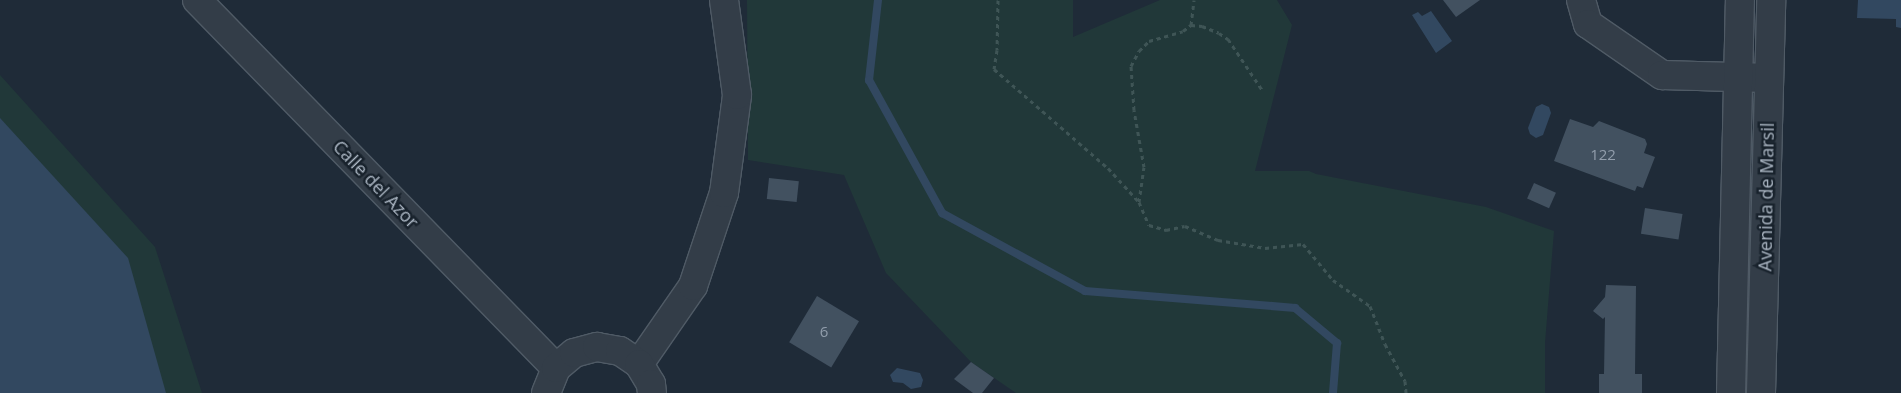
<!DOCTYPE html>
<html>
<head>
<meta charset="utf-8">
<style>
	body { margin:0 }
	#map { position:relative; width:1901px; height:393px; overflow:hidden; background:#1f2b38; font-family:"Open Sans",sans-serif }
	div>[style] { position:absolute }
	[style*='--x'] { left:calc(var(--x)*1px); top:calc(var(--y)*1px); width:calc(var(--w)*1px); rotate:calc(var(--a)*1deg) }
	.green>* { inset:0; background:#213839 }
	.water>* { inset:0; background:#324860 }
	.stream>* { height:8px; margin:-4px; padding:0 4px; transform-origin:4px; border-radius:4px; background:#324860 }
	.building>* { inset:0; background:#425160; transform-origin:0 0 }
	.path>* { height:3px; margin-top:-1.5px; transform-origin:0; background:repeating-linear-gradient(90deg,#3f5556 0 4px,transparent 0 8px) }
	.roads { filter:drop-shadow(1px 0 #505b66) drop-shadow(-1px 0 #505b66) drop-shadow(0 1px #505b66) drop-shadow(0 -1px #505b66) }
	.minor>* { height:28px; margin:-14px; padding:0 14px; transform-origin:14px; border-radius:14px; background:#333d48 }
	.tertiary>* { height:28px; margin:-14px; padding:0 14px; transform-origin:14px; border-radius:14px; background:#333d48 }
	span { translate:-50% -50%; white-space:nowrap; text-align:center; line-height:1.15; -webkit-text-stroke:5px #18222c; paint-order:stroke }
	.number-label { font-size:15px; color:#929eac }
	.number-label span { -webkit-text-stroke-width:0 }
	.street-label { font-size:18px; color:#adb8c5 }
</style>
</head>
<body>
<div id="map">
	<div class="green">
		<div style="clip-path:polygon(747px 0,1073px 0,1073px 37px,1160px 0,1277px 0,1292px 25px,1255px 171px,1309px 171px,1316px 174px,1486px 207px,1554px 231px,1545px 343px,1545px 393px,1016px 393px,971px 362px,886px 273px,844px 175px,748px 160px)"></div>
		<div style="clip-path:polygon(0 75px,155px 247px,202px 393px,0 393px)"></div>
	</div>
	<div class="water">
		<div style="clip-path:polygon(1858px 0,1901px 0,1901px 28px,1896px 27px,1896px 19px,1857px 18px)"></div>
		<div style="clip-path:polygon(1431px 11px,1452px 41px,1436px 53px,1412px 15px,1418px 12px,1422px 16px)"></div>
		<div style="clip-path:polygon(1542px 104px,1549px 107px,1551px 113px,1543px 135px,1536px 138px,1530px 134px,1528px 128px,1536px 107px)"></div>
		<div style="clip-path:polygon(0 118px,128px 258px,166px 393px,0 393px)"></div>
		<div style="clip-path:polygon(897px 368px,920px 373px,923px 380px,921px 387px,911px 389px,903px 383px,893px 382px,890px 375px)"></div>
	</div>
	<div class="stream">
		<div style="--x:878;--y:0;--w:81;--a:96.4"></div>
		<div style="--x:869;--y:80;--w:152;--a:61.2"></div>
		<div style="--x:942;--y:213;--w:163;--a:28.6"></div>
		<div style="--x:1085;--y:291;--w:211;--a:4.6"></div>
		<div style="--x:1295;--y:308;--w:55;--a:39.8"></div>
		<div style="--x:1337;--y:343;--w:50;--a:94.6"></div>
	</div>
	<div class="building">
		<div style="clip-path:polygon(1443px 0,1480px 0,1456px 17px)"></div>
		<div style="clip-path:polygon(1570px 119px,1593px 127px,1599px 121px,1645px 139px,1647px 144px,1644px 153px,1655px 157px,1643px 188px,1637px 186px,1635px 191px,1554px 161px)"></div>
		<div style="left:769px;top:178px;width:30px;height:21px;rotate:6deg"></div>
		<div style="left:1534px;top:183px;width:24px;height:17px;rotate:24deg"></div>
		<div style="left:1645px;top:208px;width:38px;height:26px;rotate:9deg"></div>
		<div style="clip-path:polygon(1606px 285px,1636px 286px,1635px 374px,1642px 374px,1642px 393px,1599px 393px,1599px 374px,1604px 374px,1605px 317px,1603px 319px,1593px 311px,1605px 297px)"></div>
		<div style="left:817px;top:296px;width:49px;height:54px;rotate:31deg"></div>
		<div style="clip-path:polygon(971px 362px,994px 378px,982px 393px,973px 393px,954px 379px)"></div>
	</div>
	<div class="path">
		<div style="--x:998;--y:0;--w:50;--a:91.1"></div>
		<div style="--x:997;--y:50;--w:19;--a:99"></div>
		<div style="--x:994;--y:69;--w:151;--a:41"></div>
		<div style="--x:1108;--y:168;--w:46;--a:47.6"></div>
		<div style="--x:1139;--y:202;--w:25;--a:67"></div>
		<div style="--x:1149;--y:225;--w:18;--a:16"></div>
		<div style="--x:1166;--y:230;--w:19;--a:-12"></div>
		<div style="--x:1185;--y:226;--w:36;--a:23"></div>
		<div style="--x:1218;--y:240;--w:48;--a:9.7"></div>
		<div style="--x:1265;--y:248;--w:38;--a:-6"></div>
		<div style="--x:1303;--y:244;--w:47;--a:50.2"></div>
		<div style="--x:1333;--y:280;--w:45;--a:35.1"></div>
		<div style="--x:1370;--y:306;--w:41;--a:68.5"></div>
		<div style="--x:1385;--y:344;--w:42;--a:61.6"></div>
		<div style="--x:1405;--y:381;--w:12;--a:85"></div>
		<div style="--x:1191;--y:25;--w:25;--a:-83"></div>
		<div style="--x:1139;--y:202;--w:35;--a:-82"></div>
		<div style="--x:1144;--y:167;--w:58;--a:-100"></div>
		<div style="--x:1134;--y:110;--w:44;--a:-93.9"></div>
		<div style="--x:1131;--y:66;--w:17;--a:-62"></div>
		<div style="--x:1139;--y:51;--w:14;--a:-45"></div>
		<div style="--x:1149;--y:41;--w:35;--a:-16"></div>
		<div style="--x:1183;--y:31;--w:10;--a:-37"></div>
		<div style="--x:1191;--y:25;--w:11;--a:5"></div>
		<div style="--x:1202;--y:26;--w:18;--a:22"></div>
		<div style="--x:1219;--y:33;--w:11;--a:34"></div>
		<div style="--x:1228;--y:39;--w:63;--a:56.1"></div>
	</div>
	<div class="roads">
		<div class="minor">
			<div style="--x:197;--y:0;--w:514;--a:45.71"></div>
			<div style="--x:1581;--y:0;--w:25;--a:74"></div>
			<div style="--x:1588;--y:24;--w:90;--a:34.6"></div>
			<div style="--x:1662;--y:75;--w:107;--a:1.6"></div>
			<div style="--x:639;--y:364;--w:95;--a:-55.3"></div>
			<div style="--x:693;--y:286;--w:98;--a:-71.6"></div>
			<div style="--x:724;--y:193;--w:99;--a:-82.4"></div>
			<div style="--x:737;--y:95;--w:96;--a:-97.8"></div>
			<div style="--x:546;--y:393;--w:27;--a:-68"></div>
			<div style="--x:556;--y:368;--w:23;--a:-40"></div>
			<div style="--x:574;--y:353;--w:24;--a:-15"></div>
			<div style="--x:597;--y:347;--w:23;--a:10"></div>
			<div style="--x:620;--y:351;--w:23;--a:34"></div>
			<div style="--x:639;--y:364;--w:23;--a:59"></div>
			<div style="--x:651;--y:384;--w:9;--a:84"></div>
		</div>
		<div class="tertiary">
			<div style="--x:1731;--y:393;--w:393;--a:-88.7"></div>
			<div style="--x:1761;--y:393;--w:393;--a:-88.5"></div>
		</div>
	</div>
	<div class="number-label">
		<span style="left:1603px;top:155px">122</span>
		<span style="left:824px;top:332px">6</span>
	</div>
	<div class="street-label">
		<span style="left:376px;top:184px;rotate:46deg">Calle del Azor</span>
		<span style="left:1766px;top:197px;rotate:-89deg">Avenida de Marsil</span>
	</div>
</div>
</body>
</html>
